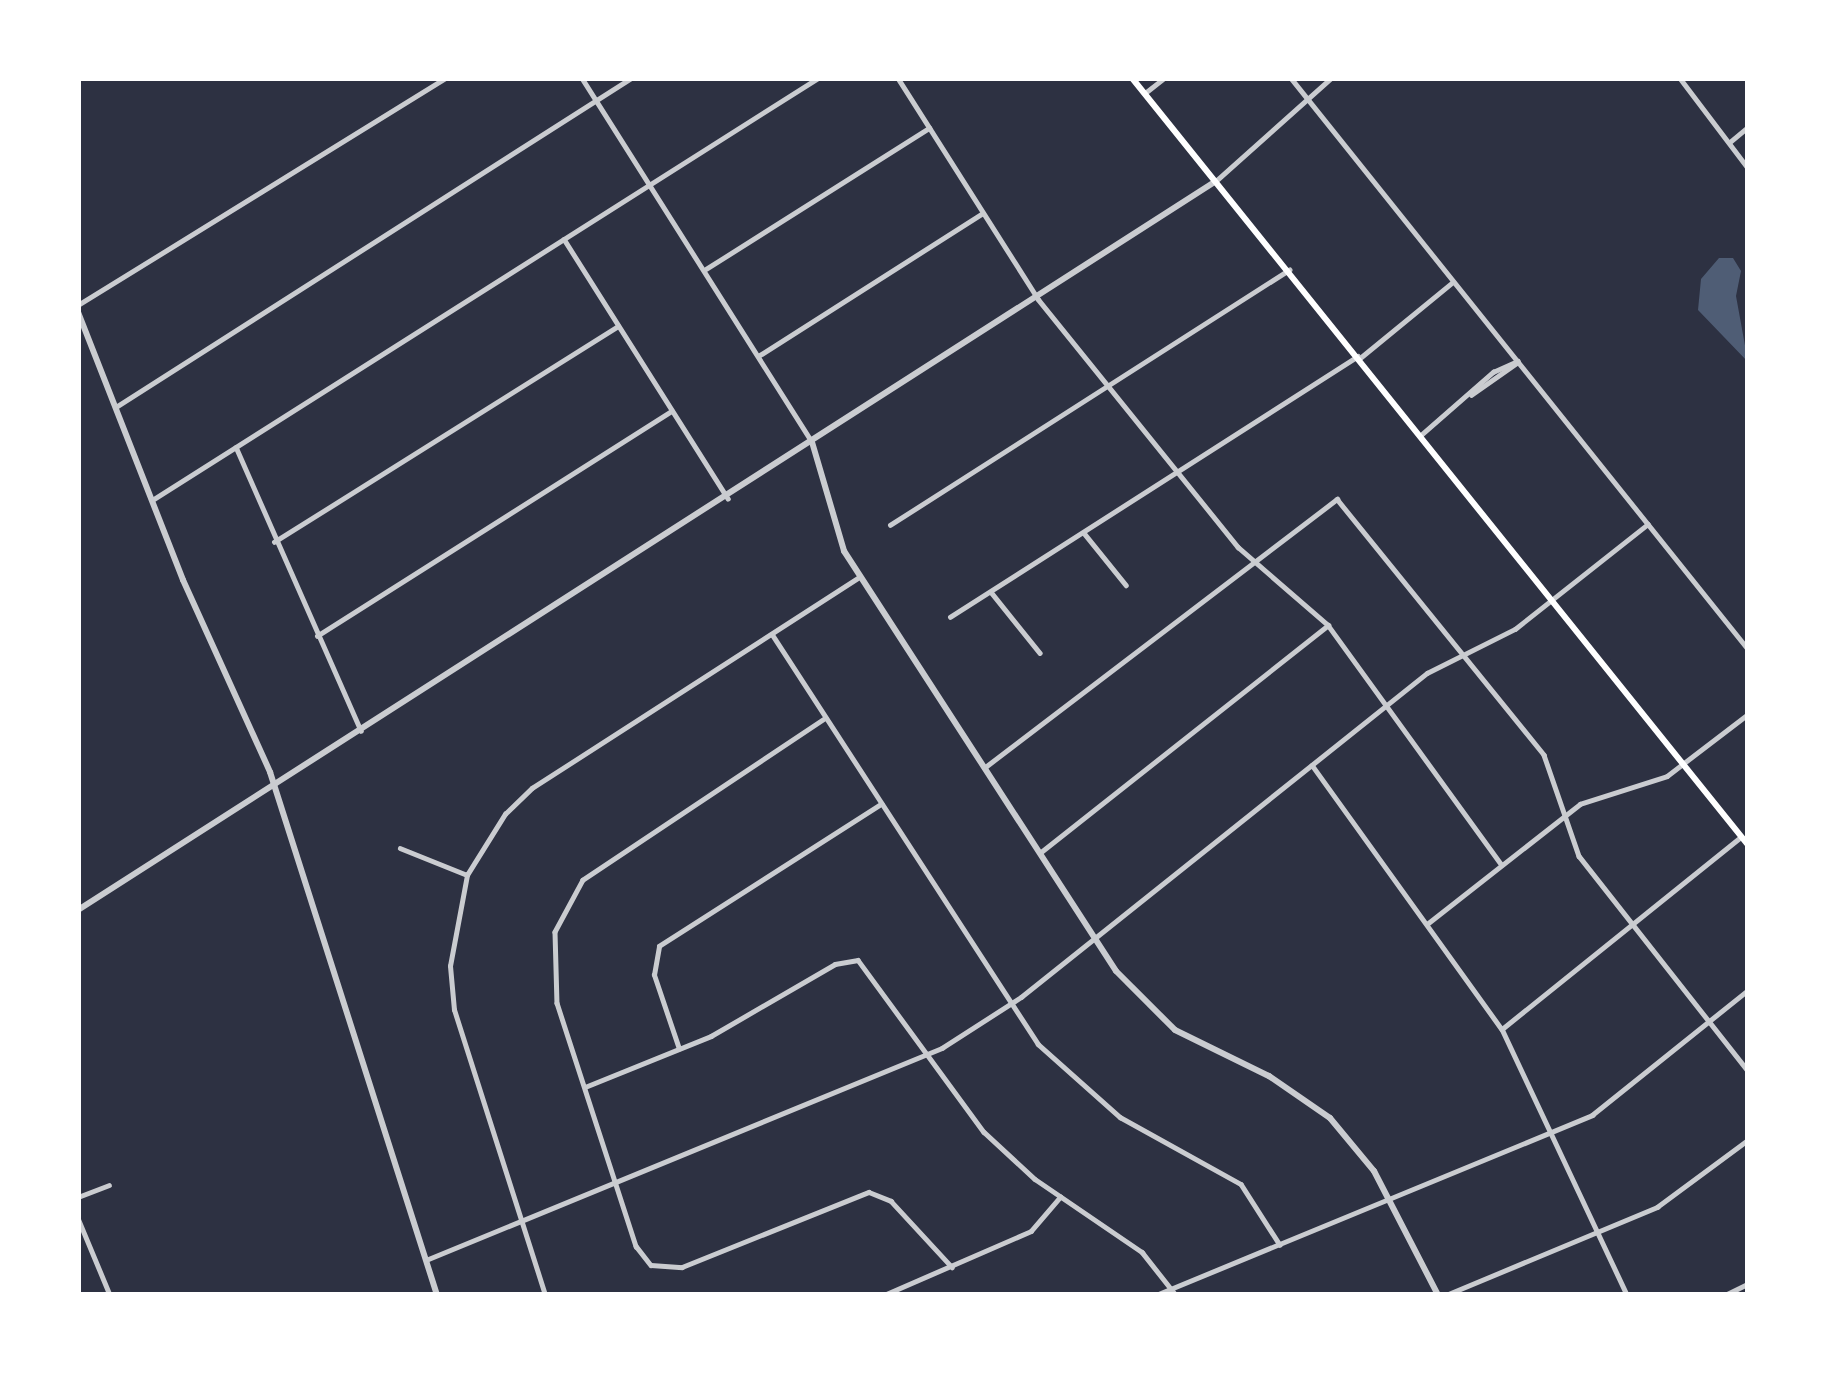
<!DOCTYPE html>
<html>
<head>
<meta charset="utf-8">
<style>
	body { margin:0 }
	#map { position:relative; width:1826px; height:1373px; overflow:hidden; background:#2d3142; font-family:Lato,sans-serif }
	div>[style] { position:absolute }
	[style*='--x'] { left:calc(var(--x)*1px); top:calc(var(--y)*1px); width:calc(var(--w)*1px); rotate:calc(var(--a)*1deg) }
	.water>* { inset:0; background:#4f5d75 }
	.minor>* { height:4.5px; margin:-2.25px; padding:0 2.25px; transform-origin:2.25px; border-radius:2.25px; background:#caccd0 }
	.tertiary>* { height:6px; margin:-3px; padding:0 3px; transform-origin:3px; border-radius:3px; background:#caccd0 }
	.secondary>* { height:6px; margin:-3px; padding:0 3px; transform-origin:3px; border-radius:3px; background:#fff }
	span { translate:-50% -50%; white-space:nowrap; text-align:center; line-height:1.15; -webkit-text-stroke:10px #fff; paint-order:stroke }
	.frame { position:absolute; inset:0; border:81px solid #fff; pointer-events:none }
</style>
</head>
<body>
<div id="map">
	<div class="water">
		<div style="clip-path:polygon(1719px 258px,1733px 258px,1741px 271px,1736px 296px,1748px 362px,1698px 310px,1701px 279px)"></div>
	</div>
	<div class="minor">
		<div style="--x:582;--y:78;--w:426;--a:57.7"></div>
		<div style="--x:898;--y:78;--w:262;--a:57.6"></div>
		<div style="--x:1038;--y:299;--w:319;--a:51.1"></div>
		<div style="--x:1238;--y:547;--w:119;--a:40.9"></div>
		<div style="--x:1328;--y:625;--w:296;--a:54.1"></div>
		<div style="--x:1291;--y:78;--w:731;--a:51.33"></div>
		<div style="--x:1680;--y:78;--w:113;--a:52.9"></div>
		<div style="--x:1145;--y:93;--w:24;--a:-38"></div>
		<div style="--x:1730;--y:142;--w:23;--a:-40"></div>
		<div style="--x:1217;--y:180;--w:153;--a:-41.8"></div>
		<div style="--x:564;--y:239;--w:307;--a:57.7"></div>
		<div style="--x:706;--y:269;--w:264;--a:-32.3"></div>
		<div style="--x:78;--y:305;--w:432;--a:-31.7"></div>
		<div style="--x:760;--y:355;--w:264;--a:-32.5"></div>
		<div style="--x:1360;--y:358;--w:120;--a:-39.3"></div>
		<div style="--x:1471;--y:395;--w:57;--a:-35.1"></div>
		<div style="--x:116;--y:407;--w:611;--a:-32.57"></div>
		<div style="--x:1421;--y:435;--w:96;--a:-41.2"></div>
		<div style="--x:1493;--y:372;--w:27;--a:-24"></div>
		<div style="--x:236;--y:447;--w:310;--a:66.2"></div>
		<div style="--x:154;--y:499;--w:786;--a:-32.38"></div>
		<div style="--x:890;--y:525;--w:474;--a:-32.6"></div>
		<div style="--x:1084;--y:533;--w:67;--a:51.1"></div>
		<div style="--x:274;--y:542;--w:406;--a:-32.1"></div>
		<div style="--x:991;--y:592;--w:78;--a:51.2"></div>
		<div style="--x:950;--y:617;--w:484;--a:-32.6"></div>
		<div style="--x:772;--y:634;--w:489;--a:57"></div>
		<div style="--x:1038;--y:1044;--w:110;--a:41.7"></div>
		<div style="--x:1120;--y:1117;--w:138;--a:29"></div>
		<div style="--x:1241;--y:1184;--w:72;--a:57.4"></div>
		<div style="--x:317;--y:636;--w:420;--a:-32.4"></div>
		<div style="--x:826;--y:718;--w:292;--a:146.3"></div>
		<div style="--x:583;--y:880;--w:59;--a:118.3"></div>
		<div style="--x:555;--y:932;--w:71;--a:88.4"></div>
		<div style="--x:557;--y:1003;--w:256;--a:72"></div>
		<div style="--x:636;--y:1246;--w:24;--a:52"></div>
		<div style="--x:651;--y:1265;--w:31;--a:4"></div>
		<div style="--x:682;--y:1267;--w:201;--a:-21.9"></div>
		<div style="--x:869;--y:1192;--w:24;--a:22"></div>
		<div style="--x:891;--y:1201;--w:90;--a:47.3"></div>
		<div style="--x:1312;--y:765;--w:325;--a:54.3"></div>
		<div style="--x:1502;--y:1029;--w:294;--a:64.8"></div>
		<div style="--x:984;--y:768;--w:444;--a:-37.3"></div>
		<div style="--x:1337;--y:499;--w:329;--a:51"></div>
		<div style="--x:1544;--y:755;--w:107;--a:70.9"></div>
		<div style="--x:1579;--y:856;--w:273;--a:51.8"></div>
		<div style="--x:400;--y:848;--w:72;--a:21.9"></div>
		<div style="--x:1041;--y:852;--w:366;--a:-38.3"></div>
		<div style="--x:1427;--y:924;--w:194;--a:-38.1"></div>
		<div style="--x:1580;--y:804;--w:91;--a:-17.8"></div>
		<div style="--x:1667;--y:776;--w:102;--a:-37.4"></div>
		<div style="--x:1502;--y:1029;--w:307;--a:-38.8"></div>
		<div style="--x:679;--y:1049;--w:78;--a:-108.7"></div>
		<div style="--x:654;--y:975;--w:29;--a:-80"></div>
		<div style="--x:659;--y:946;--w:264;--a:-32.6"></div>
		<div style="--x:585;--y:1087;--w:136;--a:-22"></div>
		<div style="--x:711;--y:1036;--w:143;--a:-30.1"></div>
		<div style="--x:835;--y:964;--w:23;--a:-10"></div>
		<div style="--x:858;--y:960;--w:213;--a:53.8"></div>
		<div style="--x:984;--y:1132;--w:69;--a:42.7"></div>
		<div style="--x:1035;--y:1179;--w:130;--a:34.3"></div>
		<div style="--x:1142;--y:1252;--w:55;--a:51.7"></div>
		<div style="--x:78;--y:1197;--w:33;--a:-21"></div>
		<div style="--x:78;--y:1218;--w:83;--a:67.4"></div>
		<div style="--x:426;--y:1260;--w:558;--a:-22.34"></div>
		<div style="--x:942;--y:1048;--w:94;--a:-32.8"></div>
		<div style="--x:1021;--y:997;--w:519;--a:-38.59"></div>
		<div style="--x:1427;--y:673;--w:98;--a:-26.6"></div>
		<div style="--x:1515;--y:629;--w:169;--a:-38.3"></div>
		<div style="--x:545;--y:1295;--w:299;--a:-107.7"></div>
		<div style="--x:454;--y:1010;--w:44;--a:-95.2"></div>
		<div style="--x:450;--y:966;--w:93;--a:-79.4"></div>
		<div style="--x:467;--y:875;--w:72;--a:-58.1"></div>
		<div style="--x:505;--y:814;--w:37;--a:-44"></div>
		<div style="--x:532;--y:788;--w:390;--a:-32.8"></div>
		<div style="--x:884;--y:1295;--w:160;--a:-23.5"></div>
		<div style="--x:1031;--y:1231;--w:45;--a:-49.5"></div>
		<div style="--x:1156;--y:1295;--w:472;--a:-22.4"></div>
		<div style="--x:1592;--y:1115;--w:200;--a:-38.7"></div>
		<div style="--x:1446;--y:1295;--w:229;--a:-22.6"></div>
		<div style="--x:1657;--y:1207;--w:113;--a:-36.4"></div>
		<div style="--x:1725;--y:1295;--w:25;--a:-26"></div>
	</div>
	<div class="tertiary">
		<div style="--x:78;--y:312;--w:288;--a:68.6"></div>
		<div style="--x:183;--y:580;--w:211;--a:65.6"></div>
		<div style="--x:270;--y:772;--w:549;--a:72.29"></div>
		<div style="--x:812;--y:442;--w:114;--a:73.6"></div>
		<div style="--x:844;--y:551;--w:500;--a:57.07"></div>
		<div style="--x:1116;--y:971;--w:83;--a:45"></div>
		<div style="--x:1175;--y:1030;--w:105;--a:26.1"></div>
		<div style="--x:1269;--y:1076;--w:74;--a:34.5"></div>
		<div style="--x:1330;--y:1118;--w:69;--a:50.3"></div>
		<div style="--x:1374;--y:1171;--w:140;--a:62.7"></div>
		<div style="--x:78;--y:910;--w:1351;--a:-32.64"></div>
	</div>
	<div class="secondary">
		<div style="--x:1132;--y:78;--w:984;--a:51.23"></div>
	</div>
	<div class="frame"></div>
</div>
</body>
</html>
